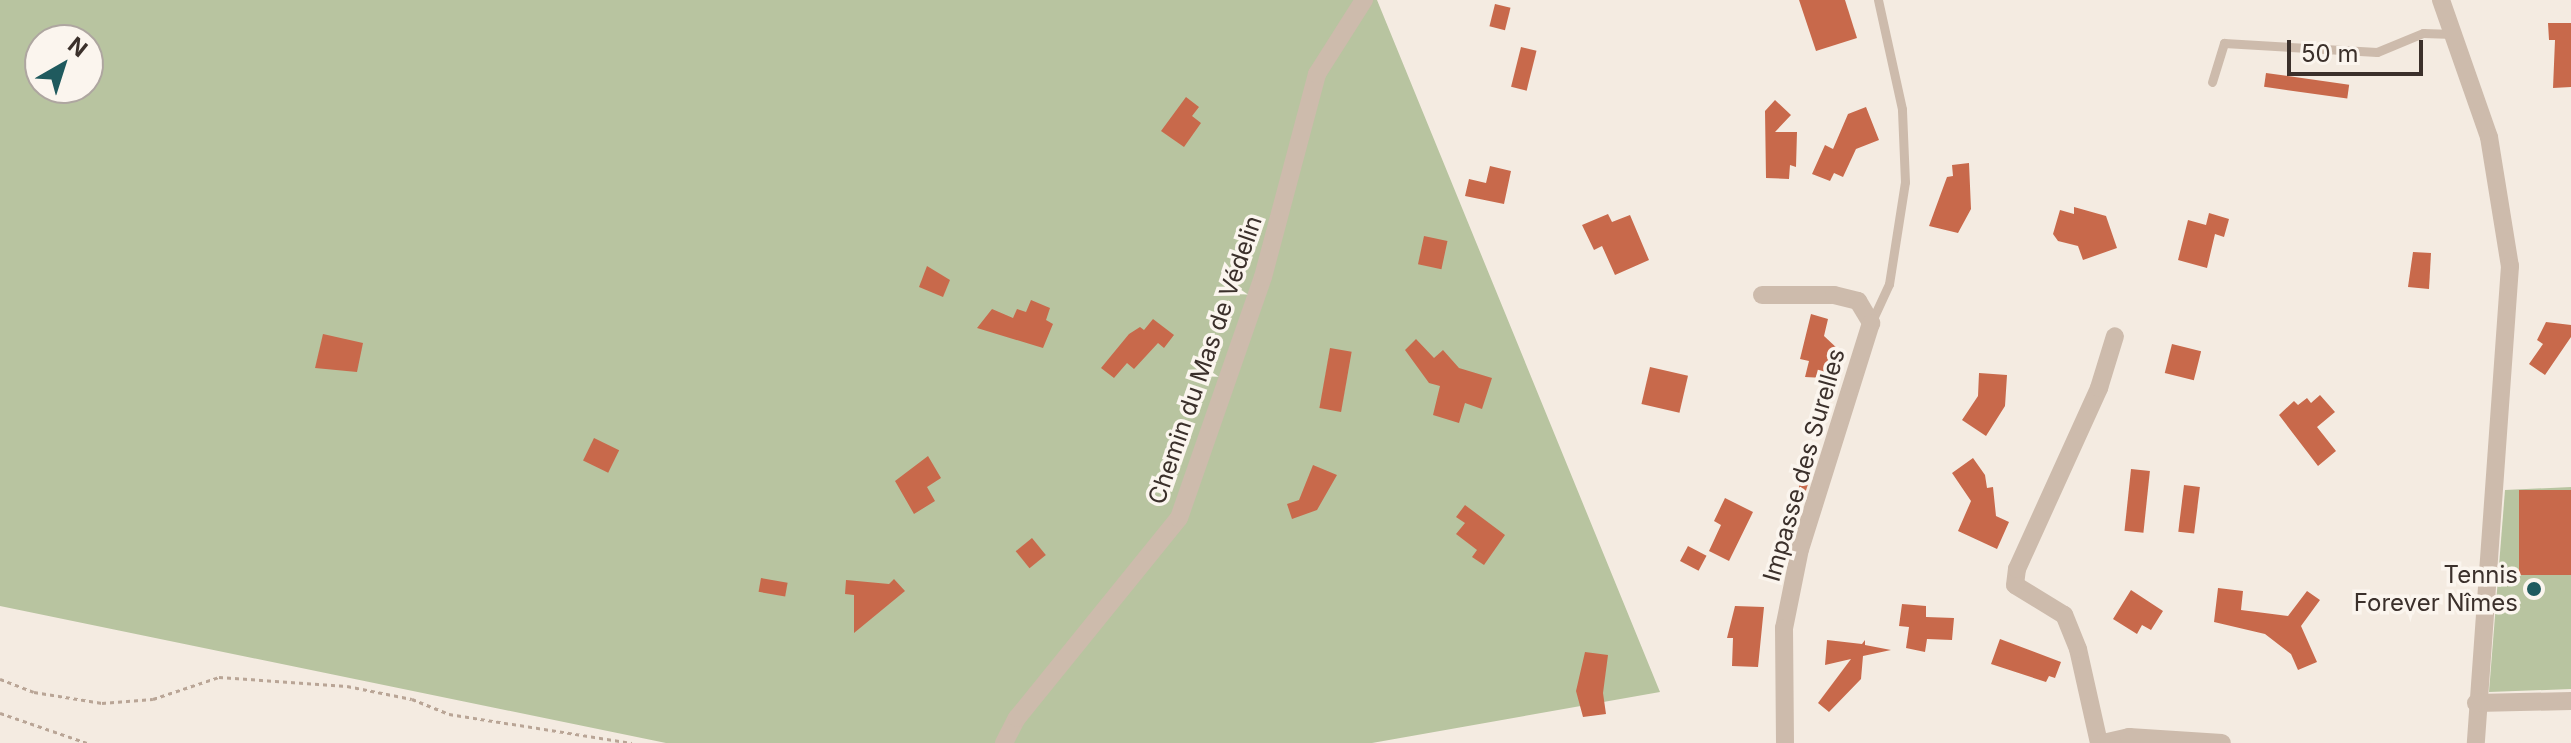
<!DOCTYPE html>
<html>
<head>
<meta charset="utf-8">
<style>
	body { margin:0 }
	#map { position:relative; width:2571px; height:743px; overflow:hidden; background:#f4ebe1; font-family:Inter,sans-serif }
	div>[style] { position:absolute }
	[style*='--x'] { left:calc(var(--x)*1px); top:calc(var(--y)*1px); width:calc(var(--w)*1px); rotate:calc(var(--a)*1deg) }
	.green>* { inset:0; background:#b8c4a0 }
	.building>* { inset:0; background:#c8694b; transform-origin:0 0 }
	.path>* { height:3px; margin-top:-1.5px; transform-origin:0; background:repeating-linear-gradient(90deg,#b9a596 0 4px,transparent 0 8px) }
	.lane>* { height:9px; margin:-4.5px; padding:0 4.5px; transform-origin:4.5px; border-radius:4.5px; background:#cdbbac }
	.street>* { height:18px; margin:-9px; padding:0 9px; transform-origin:9px; border-radius:9px; background:#cdbbac }
	.dots>* { width:22px; height:22px; translate:-50% -50%; box-sizing:border-box; border:4px solid #fbf5ee; border-radius:50% }
	span { translate:-50% -50%; white-space:nowrap; text-align:center; line-height:1.15; -webkit-text-stroke:7px #fbf5ee; paint-order:stroke }
	.street-label { font-size:24px; color:#3b302b }
	.poi-label { font-size:24px; color:#3b302b }
	.right { translate:-100% -50%; text-align:right }
	.north { position:absolute; left:24px; top:24px; width:80px; height:80px; box-sizing:border-box; background:#fbf5ee; border:2px solid #aea6a0; border-radius:50%; rotate:39deg; font-size:22px; font-weight:700; line-height:32px; text-align:center; color:#3b302b }
	.north::after { content:''; display:block; margin:auto; width:28px; height:36px; background:#1f5a5e; clip-path:polygon(50% 0,100% 100%,50% 72%,0 100%) }
	.scale { position:absolute; left:2287px; top:40px; width:136px; height:36px; box-sizing:border-box; border:4px solid #3b302b; border-top:0; padding-left:10px; font-size:24px; line-height:28px; white-space:nowrap; color:#3b302b; -webkit-text-stroke:6px #fbf5ee; paint-order:stroke }
</style>
</head>
<body>
<div id="map">
	<div class="green">
		<div style="clip-path:polygon(evenodd,0 0,1377px 0,1660px 692px,1372px 743px,666px 743px,0 606px,0 0,40px 40px,88px 40px,88px 88px,40px 88px,40px 40px)"></div>
		<div style="clip-path:polygon(2571px 487px,2571px 689px,2489px 692px,2505px 490px)"></div>
	</div>
	<div class="building">
		<div style="clip-path:polygon(1799px 0,1845px 0,1857px 38px,1816px 51px)"></div>
		<div style="left:1495px;top:4px;width:16px;height:23px;rotate:14deg"></div>
		<div style="clip-path:polygon(2548px 23px,2571px 23px,2571px 87px,2553px 88px,2555px 40px,2549px 40px)"></div>
		<div style="left:1521px;top:47px;width:16px;height:41px;rotate:14deg"></div>
		<div style="left:2266px;top:73px;width:84px;height:14px;rotate:8deg"></div>
		<div style="clip-path:polygon(1186px 97px,1199px 107px,1192px 116px,1201px 123px,1184px 147px,1161px 131px)"></div>
		<div style="clip-path:polygon(1775px 100px,1791px 115px,1775px 132px,1797px 132px,1796px 167px,1790px 165px,1789px 179px,1766px 178px,1765px 111px)"></div>
		<div style="clip-path:polygon(1866px 107px,1879px 140px,1856px 149px,1843px 177px,1834px 173px,1830px 181px,1812px 174px,1825px 145px,1833px 149px,1848px 114px)"></div>
		<div style="clip-path:polygon(1969px 163px,1971px 209px,1958px 233px,1929px 226px,1947px 177px,1953px 176px,1952px 165px)"></div>
		<div style="clip-path:polygon(1490px 166px,1511px 171px,1504px 204px,1465px 196px,1469px 179px,1486px 183px)"></div>
		<div style="clip-path:polygon(2074px 207px,2106px 216px,2117px 248px,2083px 260px,2078px 246px,2058px 241px,2053px 234px,2060px 210px,2074px 214px)"></div>
		<div style="clip-path:polygon(2209px 213px,2229px 219px,2224px 237px,2215px 234px,2207px 268px,2178px 260px,2188px 220px,2206px 225px)"></div>
		<div style="clip-path:polygon(1608px 214px,1612px 222px,1630px 215px,1649px 260px,1615px 275px,1602px 246px,1594px 250px,1582px 225px)"></div>
		<div style="left:1424px;top:236px;width:24px;height:29px;rotate:12deg"></div>
		<div style="clip-path:polygon(2413px 252px,2431px 253px,2429px 289px,2408px 287px)"></div>
		<div style="clip-path:polygon(927px 266px,950px 280px,943px 297px,919px 287px)"></div>
		<div style="clip-path:polygon(1031px 300px,1050px 308px,1046px 320px,1053px 324px,1043px 348px,977px 328px,992px 309px,1013px 318px,1017px 309px,1026px 312px)"></div>
		<div style="clip-path:polygon(1811px 314px,1828px 319px,1824px 336px,1839px 350px,1824px 378px,1805px 377px,1809px 361px,1800px 359px)"></div>
		<div style="clip-path:polygon(1153px 319px,1174px 335px,1164px 348px,1158px 343px,1134px 369px,1127px 363px,1114px 378px,1101px 368px,1129px 334px,1140px 327px,1144px 330px)"></div>
		<div style="clip-path:polygon(2546px 322px,2571px 325px,2571px 337px,2545px 375px,2529px 364px,2543px 344px,2537px 340px)"></div>
		<div style="clip-path:polygon(323px 334px,363px 343px,357px 372px,315px 368px)"></div>
		<div style="clip-path:polygon(1416px 339px,1434px 358px,1443px 350px,1459px 368px,1492px 378px,1482px 409px,1465px 403px,1459px 423px,1433px 415px,1440px 386px,1429px 383px,1405px 350px)"></div>
		<div style="left:2172px;top:344px;width:30px;height:30px;rotate:14deg"></div>
		<div style="left:1330px;top:348px;width:22px;height:61px;rotate:10deg"></div>
		<div style="left:1650px;top:367px;width:39px;height:38px;rotate:13deg"></div>
		<div style="clip-path:polygon(1979px 373px,2007px 375px,2005px 406px,1986px 436px,1962px 420px,1978px 396px)"></div>
		<div style="clip-path:polygon(2320px 395px,2335px 412px,2317px 427px,2336px 451px,2318px 466px,2279px 415px,2294px 401px,2298px 405px,2307px 398px,2311px 403px)"></div>
		<div style="left:594px;top:438px;width:28px;height:25px;rotate:26deg"></div>
		<div style="clip-path:polygon(928px 456px,941px 478px,927px 487px,935px 501px,914px 514px,895px 481px)"></div>
		<div style="clip-path:polygon(1973px 458px,1985px 475px,1987px 488px,1993px 487px,1996px 516px,2009px 522px,1997px 549px,1958px 531px,1971px 501px,1952px 473px)"></div>
		<div style="clip-path:polygon(1313px 465px,1337px 475px,1317px 510px,1292px 519px,1287px 504px,1299px 500px)"></div>
		<div style="left:2131px;top:469px;width:19px;height:62px;rotate:6deg"></div>
		<div style="clip-path:polygon(1810px 478px,1799px 512px,1791px 513px,1801px 480px)"></div>
		<div style="left:2184px;top:485px;width:16px;height:47px;rotate:7deg"></div>
		<div style="left:2571px;top:490px;width:85px;height:52px;rotate:90deg"></div>
		<div style="clip-path:polygon(1725px 498px,1753px 512px,1729px 561px,1709px 551px,1721px 525px,1714px 521px)"></div>
		<div style="clip-path:polygon(1465px 505px,1505px 535px,1484px 565px,1472px 557px,1477px 550px,1456px 534px,1465px 523px,1456px 517px)"></div>
		<div style="left:1032px;top:538px;width:22px;height:21px;rotate:51deg"></div>
		<div style="left:1688px;top:546px;width:21px;height:17px;rotate:28deg"></div>
		<div style="left:761px;top:578px;width:27px;height:14px;rotate:10deg"></div>
		<div style="clip-path:polygon(894px 579px,905px 591px,854px 633px,854px 595px,845px 594px,846px 580px,889px 584px)"></div>
		<div style="clip-path:polygon(2218px 588px,2243px 591px,2241px 610px,2288px 616px,2307px 591px,2320px 600px,2301px 626px,2317px 662px,2298px 670px,2291px 654px,2265px 634px,2214px 622px)"></div>
		<div style="clip-path:polygon(2131px 590px,2163px 611px,2151px 630px,2142px 625px,2137px 634px,2113px 619px)"></div>
		<div style="clip-path:polygon(1902px 604px,1926px 606px,1926px 617px,1954px 618px,1952px 640px,1927px 639px,1925px 652px,1906px 648px,1909px 627px,1899px 626px)"></div>
		<div style="clip-path:polygon(1735px 606px,1764px 607px,1758px 667px,1732px 666px,1733px 638px,1727px 638px)"></div>
		<div style="clip-path:polygon(2000px 639px,2061px 662px,2055px 678px,2049px 676px,2046px 682px,1991px 664px)"></div>
		<div style="clip-path:polygon(1827px 640px,1862px 644px,1865px 640px,1865px 645px,1891px 650px,1863px 656px,1861px 679px,1829px 712px,1818px 703px,1851px 659px,1825px 665px)"></div>
		<div style="clip-path:polygon(1585px 652px,1608px 655px,1603px 693px,1606px 714px,1583px 717px,1576px 691px)"></div>
	</div>
	<div class="path">
		<div style="--x:0;--y:679;--w:36;--a:21"></div>
		<div style="--x:34;--y:692;--w:69;--a:9.2"></div>
		<div style="--x:102;--y:703;--w:51;--a:-4.5"></div>
		<div style="--x:153;--y:699;--w:70;--a:-18.4"></div>
		<div style="--x:219;--y:677;--w:128;--a:4"></div>
		<div style="--x:347;--y:686;--w:66;--a:11.3"></div>
		<div style="--x:412;--y:699;--w:40;--a:22"></div>
		<div style="--x:449;--y:714;--w:185;--a:9"></div>
		<div style="--x:0;--y:713;--w:92;--a:19"></div>
	</div>
	<div class="lane">
		<div style="--x:2212;--y:82;--w:41;--a:-72.9"></div>
		<div style="--x:2224;--y:43;--w:153;--a:3.4"></div>
		<div style="--x:2377;--y:52;--w:50;--a:-22.4"></div>
		<div style="--x:2423;--y:33;--w:30;--a:2"></div>
		<div style="--x:1871;--y:323;--w:43;--a:-65.2"></div>
		<div style="--x:1889;--y:284;--w:103;--a:-81.1"></div>
		<div style="--x:1905;--y:182;--w:73;--a:-92.4"></div>
		<div style="--x:1902;--y:109;--w:112;--a:-102.4"></div>
	</div>
	<div class="street">
		<div style="--x:2441;--y:0;--w:145;--a:70.7"></div>
		<div style="--x:2489;--y:137;--w:131;--a:80.8"></div>
		<div style="--x:2510;--y:266;--w:478;--a:94.1"></div>
		<div style="--x:1762;--y:295;--w:72;--a:0"></div>
		<div style="--x:1834;--y:295;--w:25;--a:14"></div>
		<div style="--x:1858;--y:301;--w:26;--a:59"></div>
		<div style="--x:1871;--y:323;--w:237;--a:107.4"></div>
		<div style="--x:1800;--y:549;--w:81;--a:101.4"></div>
		<div style="--x:1784;--y:628;--w:115;--a:89.5"></div>
		<div style="--x:2476;--y:703;--w:95;--a:-1.2"></div>
		<div style="--x:1004;--y:743;--w:28;--a:-63"></div>
		<div style="--x:1017;--y:718;--w:257;--a:-51"></div>
		<div style="--x:1179;--y:518;--w:255;--a:-70.8"></div>
		<div style="--x:1263;--y:277;--w:210;--a:-75.1"></div>
		<div style="--x:1317;--y:74;--w:88;--a:-57.6"></div>
		<div style="--x:2099;--y:743;--w:96;--a:-102.6"></div>
		<div style="--x:2078;--y:649;--w:37;--a:-112"></div>
		<div style="--x:2064;--y:615;--w:57;--a:-148.5"></div>
		<div style="--x:2015;--y:585;--w:16;--a:-83"></div>
		<div style="--x:2017;--y:569;--w:199;--a:-65.6"></div>
		<div style="--x:2099;--y:388;--w:54;--a:-72.9"></div>
		<div style="--x:2103;--y:743;--w:27;--a:-13"></div>
		<div style="--x:2129;--y:737;--w:93;--a:3.7"></div>
	</div>
	<div class="dots">
		<div style="left:2534px;top:589px;background:#1f5a5e"></div>
	</div>
	<div class="street-label">
		<span style="left:1205px;top:360px;rotate:-71deg">Chemin du Mas de Védelin</span>
		<span style="left:1804px;top:465px;rotate:-74deg">Impasse des Surelles</span>
	</div>
	<div class="poi-label">
		<span class="right" style="left:2518px;top:589px">Tennis<br>Forever Nîmes</span>
	</div>
	<div class="north">N</div>
	<div class="scale">50 m</div>
</div>
</body>
</html>
